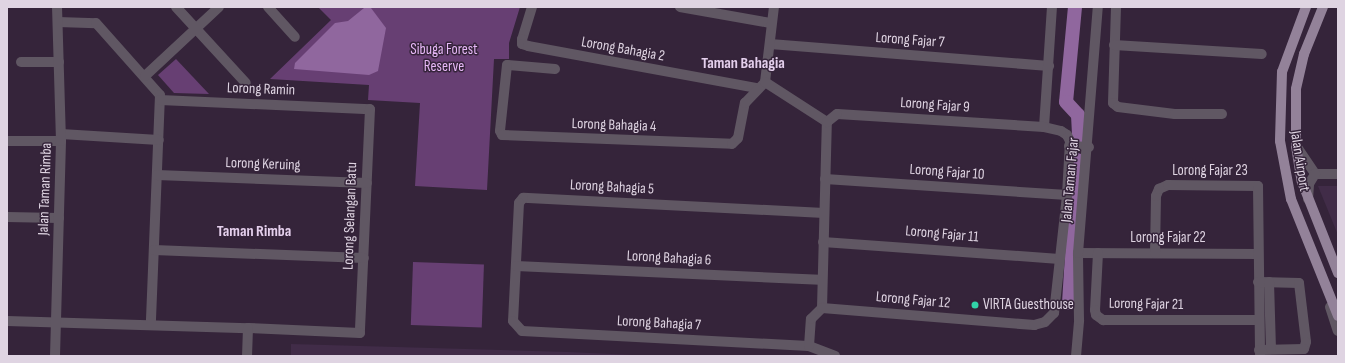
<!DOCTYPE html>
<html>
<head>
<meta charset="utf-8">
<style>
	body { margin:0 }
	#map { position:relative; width:1345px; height:363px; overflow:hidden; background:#35243a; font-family:"Sofia Sans Condensed",sans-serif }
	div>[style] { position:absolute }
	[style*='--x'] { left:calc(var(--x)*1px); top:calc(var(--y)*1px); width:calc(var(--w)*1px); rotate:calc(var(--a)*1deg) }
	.built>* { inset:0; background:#412c48 }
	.forest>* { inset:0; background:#673f73; transform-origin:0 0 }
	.water>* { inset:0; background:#90679e }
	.river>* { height:14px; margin:-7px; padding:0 7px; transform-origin:7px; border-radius:7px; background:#90679e }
	.minor>* { height:10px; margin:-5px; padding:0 5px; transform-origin:5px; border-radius:5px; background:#605763 }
	.major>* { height:10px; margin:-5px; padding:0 5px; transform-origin:5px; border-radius:5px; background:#938299 }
	.dots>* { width:11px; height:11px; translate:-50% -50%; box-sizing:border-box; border:2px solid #35243a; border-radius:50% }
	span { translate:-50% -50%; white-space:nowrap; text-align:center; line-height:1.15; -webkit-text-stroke:3px #35243a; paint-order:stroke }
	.street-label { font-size:15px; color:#dfd4e2 }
	.park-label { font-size:15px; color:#e7b8f7 }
	.poi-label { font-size:15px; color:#dfd4e2 }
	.left { translate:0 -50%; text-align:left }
	.neighbourhood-label { font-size:16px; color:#e4cfec; font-weight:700 }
	.frame { position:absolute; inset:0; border:8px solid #dfd4e2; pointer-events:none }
</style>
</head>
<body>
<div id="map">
	<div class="built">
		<div style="clip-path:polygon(1318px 186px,1338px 186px,1338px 235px)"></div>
		<div style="clip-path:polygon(291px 344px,568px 352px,655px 356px,291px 356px)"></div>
	</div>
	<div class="forest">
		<div style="clip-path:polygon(318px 7px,520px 7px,509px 43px,509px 59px,494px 59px,487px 190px,415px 186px,420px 103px,368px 100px,369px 85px,270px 79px,331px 20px)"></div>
		<div style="clip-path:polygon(176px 59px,209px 94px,174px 93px,158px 75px)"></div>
		<div style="left:413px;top:262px;width:71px;height:63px;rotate:2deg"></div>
	</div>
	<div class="water">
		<div style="clip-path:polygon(364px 8px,371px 8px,386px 28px,378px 71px,369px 75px,294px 69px,295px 63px,335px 23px,348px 21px)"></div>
	</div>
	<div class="river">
		<div style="--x:1075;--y:7;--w:95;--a:95.4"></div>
		<div style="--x:1066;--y:102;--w:18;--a:47"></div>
		<div style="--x:1078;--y:115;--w:21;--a:87"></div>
		<div style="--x:1069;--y:303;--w:143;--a:-86.4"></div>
	</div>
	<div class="minor">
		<div style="--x:176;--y:7;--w:103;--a:47.4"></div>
		<div style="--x:268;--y:7;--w:40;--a:48"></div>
		<div style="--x:532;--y:7;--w:34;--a:107"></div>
		<div style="--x:522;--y:39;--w:5;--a:90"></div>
		<div style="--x:522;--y:44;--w:6;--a:18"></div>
		<div style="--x:528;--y:46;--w:233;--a:10.4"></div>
		<div style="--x:680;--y:7;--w:92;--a:10"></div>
		<div style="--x:1116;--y:7;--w:96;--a:91.8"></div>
		<div style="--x:1113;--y:103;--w:6;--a:39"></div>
		<div style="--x:1118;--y:107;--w:57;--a:7"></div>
		<div style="--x:1175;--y:114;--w:47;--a:0"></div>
		<div style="--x:58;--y:22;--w:38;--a:2"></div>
		<div style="--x:96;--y:23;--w:96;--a:48.4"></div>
		<div style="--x:160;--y:95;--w:229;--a:92.3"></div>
		<div style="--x:770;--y:44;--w:280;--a:4.5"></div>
		<div style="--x:1114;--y:45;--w:148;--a:3.5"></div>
		<div style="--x:21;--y:62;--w:38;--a:0"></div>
		<div style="--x:555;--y:69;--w:48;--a:-175.2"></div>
		<div style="--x:507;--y:65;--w:66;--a:96.1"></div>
		<div style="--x:500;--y:131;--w:4;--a:63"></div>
		<div style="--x:502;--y:135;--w:230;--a:2.2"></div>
		<div style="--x:732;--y:144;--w:8;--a:-45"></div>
		<div style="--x:738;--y:138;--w:36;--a:-79"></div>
		<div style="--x:745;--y:103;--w:29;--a:-46"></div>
		<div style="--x:765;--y:82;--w:76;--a:-83.2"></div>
		<div style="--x:145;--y:76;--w:101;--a:-43"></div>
		<div style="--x:765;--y:82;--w:74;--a:32.8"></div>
		<div style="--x:160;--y:100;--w:210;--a:2.5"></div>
		<div style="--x:370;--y:109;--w:224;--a:92.6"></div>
		<div style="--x:360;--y:333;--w:112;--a:-177.4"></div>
		<div style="--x:1044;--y:127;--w:120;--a:-86.2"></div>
		<div style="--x:61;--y:134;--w:98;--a:3.5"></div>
		<div style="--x:7;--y:141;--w:54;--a:0"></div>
		<div style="--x:1069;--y:146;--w:20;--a:3"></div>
		<div style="--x:1297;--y:147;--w:32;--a:56"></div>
		<div style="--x:1315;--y:174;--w:23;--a:0"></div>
		<div style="--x:157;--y:175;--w:210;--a:2.2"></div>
		<div style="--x:825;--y:179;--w:243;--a:3.8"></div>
		<div style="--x:1308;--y:199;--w:15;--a:-86"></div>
		<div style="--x:1309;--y:184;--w:12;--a:-59"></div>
		<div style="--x:824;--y:213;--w:301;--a:-177.1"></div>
		<div style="--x:523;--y:198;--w:6;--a:129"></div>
		<div style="--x:519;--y:203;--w:118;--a:92.9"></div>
		<div style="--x:513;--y:321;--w:13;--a:48"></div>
		<div style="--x:522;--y:331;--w:287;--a:3"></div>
		<div style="--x:809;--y:346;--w:28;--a:21"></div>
		<div style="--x:7;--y:217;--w:52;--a:1.1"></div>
		<div style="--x:823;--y:242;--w:237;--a:4.1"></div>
		<div style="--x:154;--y:250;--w:210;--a:2.2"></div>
		<div style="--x:1078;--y:253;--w:180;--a:0.3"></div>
		<div style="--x:1098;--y:253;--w:57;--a:93"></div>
		<div style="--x:1095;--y:310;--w:5;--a:79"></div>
		<div style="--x:1096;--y:315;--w:9;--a:36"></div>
		<div style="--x:1103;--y:320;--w:155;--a:0"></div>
		<div style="--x:1155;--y:253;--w:57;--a:-89"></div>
		<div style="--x:1156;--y:196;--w:8;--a:-67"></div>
		<div style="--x:1159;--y:189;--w:10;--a:-24"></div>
		<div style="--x:1168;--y:185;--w:90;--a:0.6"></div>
		<div style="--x:1258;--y:186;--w:170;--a:89.3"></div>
		<div style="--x:516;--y:266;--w:304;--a:2.6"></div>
		<div style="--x:1258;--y:282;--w:41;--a:1.4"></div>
		<div style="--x:1299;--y:283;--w:59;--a:83.2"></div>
		<div style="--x:1306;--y:342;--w:7;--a:106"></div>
		<div style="--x:1304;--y:349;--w:45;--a:178.7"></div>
		<div style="--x:1269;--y:282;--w:67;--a:88.3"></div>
		<div style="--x:1330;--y:307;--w:25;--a:72"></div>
		<div style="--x:822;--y:308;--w:186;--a:-88.5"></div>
		<div style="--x:7;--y:321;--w:241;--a:1.7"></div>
		<div style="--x:248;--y:328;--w:28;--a:92"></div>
		<div style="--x:809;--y:346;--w:27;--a:-86"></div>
		<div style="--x:811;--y:319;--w:16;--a:-45"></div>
		<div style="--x:822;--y:308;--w:213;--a:4.6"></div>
		<div style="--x:1034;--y:325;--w:11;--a:-15"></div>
		<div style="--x:1045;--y:322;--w:13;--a:-45"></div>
		<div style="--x:1054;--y:313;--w:119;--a:-83.7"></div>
		<div style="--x:1067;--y:195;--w:54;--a:-86.8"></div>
		<div style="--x:1070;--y:141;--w:7;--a:-117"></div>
		<div style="--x:1067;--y:135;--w:7;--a:-146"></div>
		<div style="--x:1061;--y:131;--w:17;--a:-167"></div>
		<div style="--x:1044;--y:127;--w:207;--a:-176.4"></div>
		<div style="--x:837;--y:114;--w:13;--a:141"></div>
		<div style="--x:55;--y:356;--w:215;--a:-88.4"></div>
		<div style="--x:61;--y:141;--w:134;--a:-91.7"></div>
		<div style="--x:1076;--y:356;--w:36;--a:-85"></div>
		<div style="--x:1079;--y:320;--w:67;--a:-90.9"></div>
		<div style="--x:1078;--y:253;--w:247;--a:-85.4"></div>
	</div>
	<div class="major">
		<div style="--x:1306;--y:7;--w:69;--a:110.3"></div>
		<div style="--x:1282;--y:72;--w:69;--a:91.7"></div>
		<div style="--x:1280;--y:141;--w:59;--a:79.3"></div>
		<div style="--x:1291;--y:199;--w:126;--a:68.1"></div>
		<div style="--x:1323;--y:7;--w:51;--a:112"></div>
		<div style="--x:1304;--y:54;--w:36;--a:103"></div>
		<div style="--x:1296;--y:89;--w:57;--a:90"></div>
		<div style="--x:1296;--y:146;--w:36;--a:81"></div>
		<div style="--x:1302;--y:182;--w:98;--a:68.4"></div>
	</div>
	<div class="dots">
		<div style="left:975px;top:305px;background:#31d4a9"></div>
	</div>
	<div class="street-label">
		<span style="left:910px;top:40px;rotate:4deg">Lorong Fajar 7</span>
		<span style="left:623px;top:49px;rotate:10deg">Lorong Bahagia 2</span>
		<span style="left:261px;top:89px;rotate:2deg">Lorong Ramin</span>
		<span style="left:935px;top:105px;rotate:4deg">Lorong Fajar 9</span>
		<span style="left:614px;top:125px;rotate:2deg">Lorong Bahagia 4</span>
		<span style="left:1300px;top:161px;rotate:81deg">Jalan Airport</span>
		<span style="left:263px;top:164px;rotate:2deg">Lorong Keruing</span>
		<span style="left:1210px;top:171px">Lorong Fajar 23</span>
		<span style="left:947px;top:172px;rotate:4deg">Lorong Fajar 10</span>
		<span style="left:1070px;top:180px;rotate:-85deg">Jalan Taman Fajar</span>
		<span style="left:612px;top:187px;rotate:3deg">Lorong Bahagia 5</span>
		<span style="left:45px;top:189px;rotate:-88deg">Jalan Taman Rimba</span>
		<span style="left:350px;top:216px;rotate:-88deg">Lorong Selangan Batu</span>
		<span style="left:942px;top:234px;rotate:5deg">Lorong Fajar 11</span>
		<span style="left:1168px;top:238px">Lorong Fajar 22</span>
		<span style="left:669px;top:258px;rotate:3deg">Lorong Bahagia 6</span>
		<span style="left:913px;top:300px;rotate:5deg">Lorong Fajar 12</span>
		<span style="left:1146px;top:304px;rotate:1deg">Lorong Fajar 21</span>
		<span style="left:659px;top:323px;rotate:3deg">Lorong Bahagia 7</span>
	</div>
	<div class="park-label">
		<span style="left:444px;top:58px">Sibuga Forest<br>Reserve</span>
	</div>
	<div class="poi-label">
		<span class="left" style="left:983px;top:305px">VIRTA Guesthouse</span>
	</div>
	<div class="neighbourhood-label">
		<span style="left:743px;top:64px">Taman Bahagia</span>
		<span style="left:254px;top:232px">Taman Rimba</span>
	</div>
	<div class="frame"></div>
</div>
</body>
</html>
